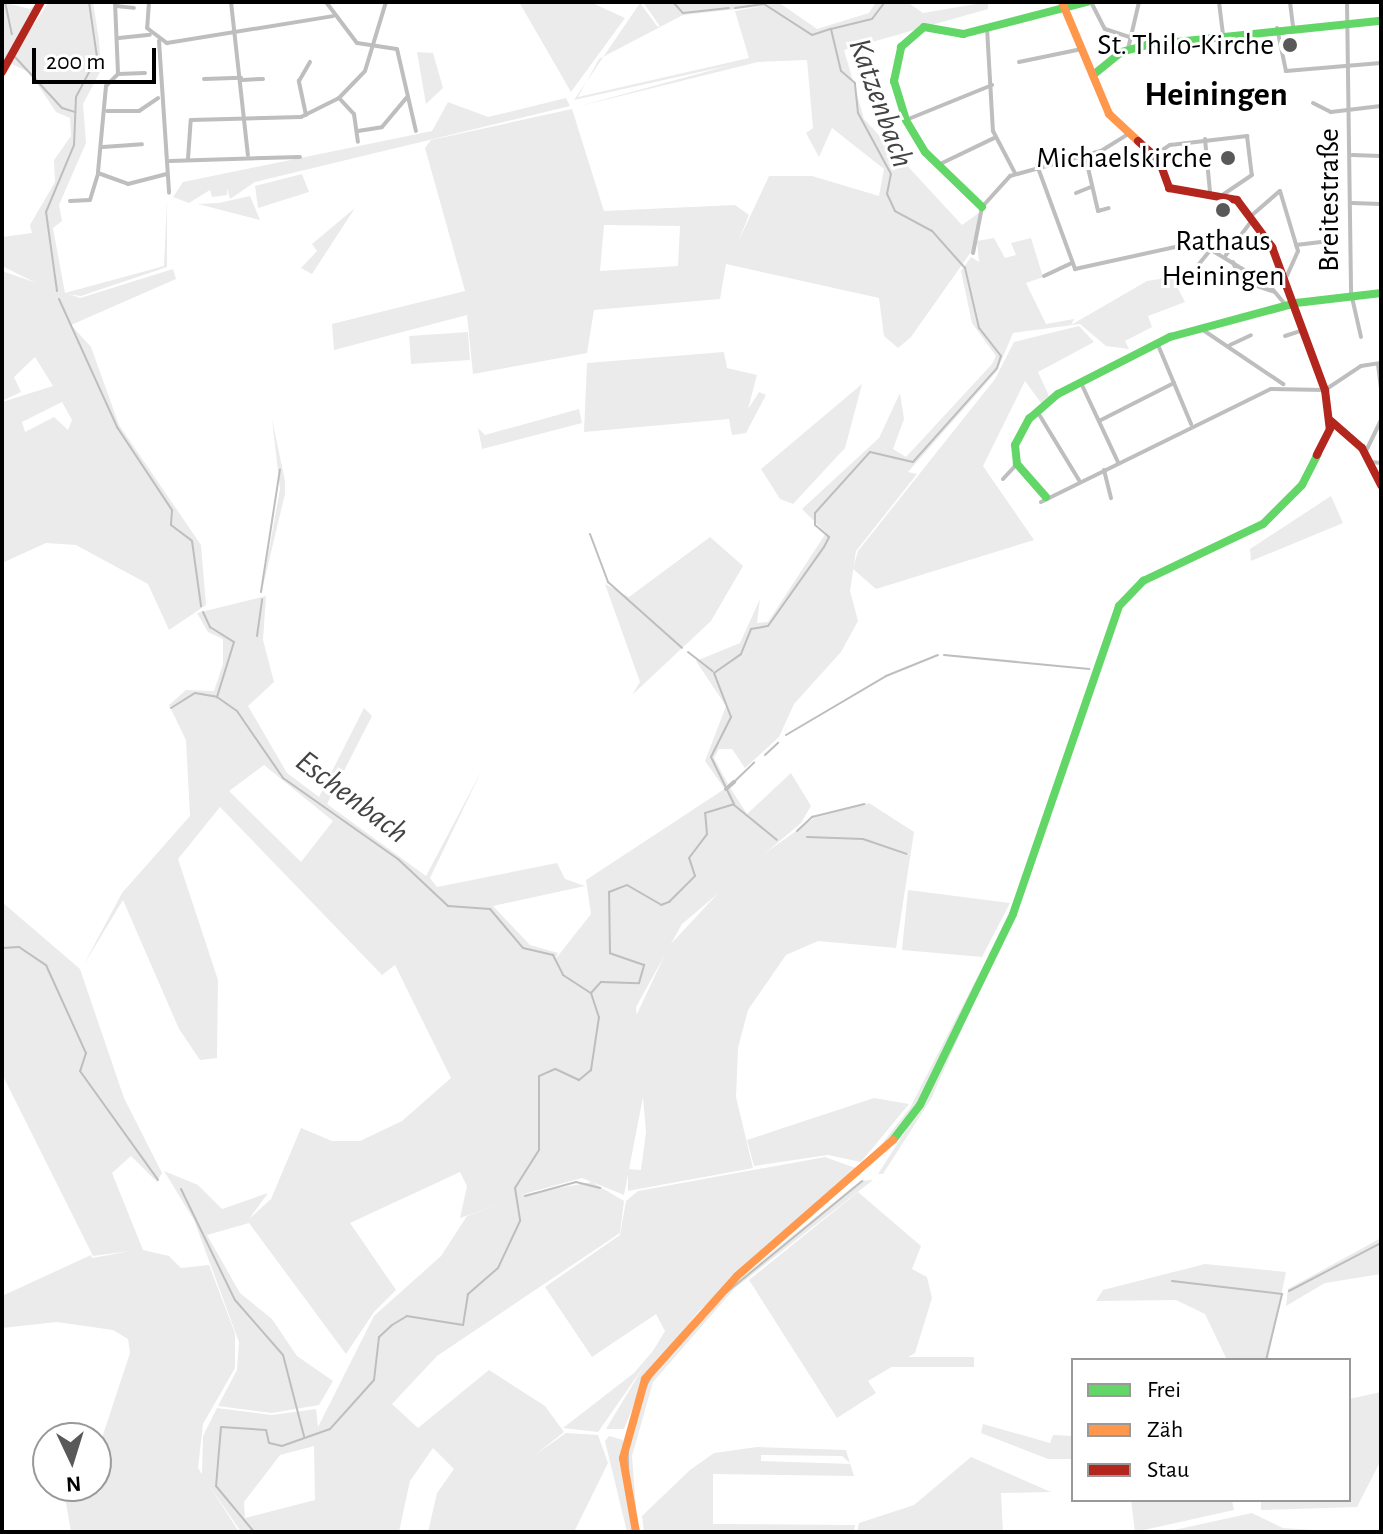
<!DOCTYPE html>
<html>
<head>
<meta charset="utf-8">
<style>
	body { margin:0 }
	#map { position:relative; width:1383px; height:1534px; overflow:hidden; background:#fff; font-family:"Alegreya Sans",sans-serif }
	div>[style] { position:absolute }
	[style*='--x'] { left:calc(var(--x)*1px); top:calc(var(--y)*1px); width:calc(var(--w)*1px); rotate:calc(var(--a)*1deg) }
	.green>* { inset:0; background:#ebebeb; transform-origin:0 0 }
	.stream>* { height:2px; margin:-1px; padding:0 1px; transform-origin:1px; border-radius:1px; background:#bebebe }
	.canal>* { height:4px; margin:-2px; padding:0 2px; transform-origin:2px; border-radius:2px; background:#bebebe }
	.street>* { height:4px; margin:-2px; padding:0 2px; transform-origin:2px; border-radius:2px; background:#bebebe }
	.fast>* { height:8px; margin:-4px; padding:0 4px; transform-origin:4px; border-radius:4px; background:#63d668 }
	.slow>* { height:8px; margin:-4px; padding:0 4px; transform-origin:4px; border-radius:4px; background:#ff974d }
	.jam>* { height:8px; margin:-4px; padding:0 4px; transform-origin:4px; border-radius:4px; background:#b3261e }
	.dots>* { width:22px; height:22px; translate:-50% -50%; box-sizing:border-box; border:4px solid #fff; border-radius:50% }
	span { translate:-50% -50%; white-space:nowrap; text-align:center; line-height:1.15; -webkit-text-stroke:6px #fff; paint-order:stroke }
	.poi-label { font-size:30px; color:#000 }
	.right { translate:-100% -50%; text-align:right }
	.street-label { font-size:30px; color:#000 }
	.water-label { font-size:32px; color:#434343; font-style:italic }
	.quarter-label { font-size:34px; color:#000; font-weight:700 }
	.frame { position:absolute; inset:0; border:4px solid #000; pointer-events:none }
	.legend { position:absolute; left:1071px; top:1358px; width:280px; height:144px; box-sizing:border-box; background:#fff; border:2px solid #999; margin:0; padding:10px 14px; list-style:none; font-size:24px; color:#000 }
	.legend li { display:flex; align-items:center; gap:16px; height:40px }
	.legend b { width:40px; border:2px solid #999 }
	.north { position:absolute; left:32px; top:1422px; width:80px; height:80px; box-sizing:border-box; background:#fff; border:2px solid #999; border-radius:50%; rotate:176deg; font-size:22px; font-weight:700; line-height:32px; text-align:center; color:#000 }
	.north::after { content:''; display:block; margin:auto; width:28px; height:36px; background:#595959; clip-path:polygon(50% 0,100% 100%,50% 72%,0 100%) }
	.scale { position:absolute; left:32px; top:48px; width:124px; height:36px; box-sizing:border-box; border:4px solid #000; border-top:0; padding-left:10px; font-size:24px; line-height:28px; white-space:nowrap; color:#000; -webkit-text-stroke:6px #fff; paint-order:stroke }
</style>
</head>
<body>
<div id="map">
	<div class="green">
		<div style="clip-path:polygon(2px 2px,30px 9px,37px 2px,2px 67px)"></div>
		<div style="clip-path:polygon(49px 2px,93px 2px,99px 40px,101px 70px,83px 104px,86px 143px,59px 205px,62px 221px,53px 228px,65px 293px,164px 266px,167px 200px,167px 267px,81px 296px,54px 292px,2px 266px,2px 237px,32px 233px,30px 225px,55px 182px,54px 160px,71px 136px,70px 118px,56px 112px,30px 73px,8px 62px)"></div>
		<div style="clip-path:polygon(519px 2px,590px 2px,625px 18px,571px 92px)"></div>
		<div style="clip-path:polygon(evenodd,643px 2px,778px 2px,817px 29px,869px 13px,876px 2px,907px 2px,923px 13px,988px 2px,988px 9px,844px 50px,864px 119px,962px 225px,980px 212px,971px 252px,911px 337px,898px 348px,884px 336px,879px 298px,726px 264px,720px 299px,594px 310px,587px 353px,473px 374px,467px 315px,334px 350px,332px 324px,465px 291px,467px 298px,425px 148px,431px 140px,572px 109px,604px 211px,735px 205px,749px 215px,738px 242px,769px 176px,812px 176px,879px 196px,884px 169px,832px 128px,819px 157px,806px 133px,813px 128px,807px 60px,758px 62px,576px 107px,731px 65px,574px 100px,640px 3px,657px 26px,661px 28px,643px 2px,764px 6px,735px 11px,749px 58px,578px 97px,599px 59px,683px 15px,764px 6px,643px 2px,604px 225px,680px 226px,678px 266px,600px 271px,604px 225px)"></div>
		<div style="clip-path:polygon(417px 52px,433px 53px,443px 88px,426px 104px)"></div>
		<div style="clip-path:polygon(566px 98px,570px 106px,255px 182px,230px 199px,227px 188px,227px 195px,212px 197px,210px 190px,189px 203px,173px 197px,183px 182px,432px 131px,448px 102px,488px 117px)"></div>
		<div style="clip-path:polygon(302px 174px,309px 192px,258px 208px,255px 186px)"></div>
		<div style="clip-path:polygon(250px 196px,260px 220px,198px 204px,219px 203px)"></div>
		<div style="clip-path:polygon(355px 208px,312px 274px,301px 268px,317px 251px,312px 244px)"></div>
		<div style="clip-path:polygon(994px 238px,1005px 258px,1016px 255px,1011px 243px,1031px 238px,1043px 277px,1026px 283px,1046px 324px,1074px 319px,1071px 325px,1147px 281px,1172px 277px,1185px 302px,1148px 316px,1152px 327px,1125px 341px,1129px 349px,1106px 346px,1080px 324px,1013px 333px,997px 371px,908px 472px,917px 474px,856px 551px,850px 591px,858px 621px,841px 652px,794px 704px,779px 737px,745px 768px,732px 749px,719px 749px,714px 758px,728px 784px,724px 788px,705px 761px,726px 706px,696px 661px,740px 643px,760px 599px,757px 623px,768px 622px,826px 533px,802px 509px,879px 438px,900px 393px,904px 419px,893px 449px,906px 457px,992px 364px,996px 356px,972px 323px,961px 271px,971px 257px,979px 262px,977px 241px)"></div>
		<div style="clip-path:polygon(evenodd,173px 269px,176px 279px,71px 325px,91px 347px,119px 425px,201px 545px,206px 605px,169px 630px,148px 584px,76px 545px,46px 543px,2px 563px,2px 402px,53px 386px,35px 357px,14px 377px,21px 392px,2px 401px,2px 271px,80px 298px,173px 269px,62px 402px,72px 420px,68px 430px,54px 417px,25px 432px,22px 422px,62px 402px)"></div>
		<div style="clip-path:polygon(1079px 326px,1094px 342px,1038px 372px,1049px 396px,1041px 403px,1025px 381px,983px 466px,1034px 540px,876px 589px,853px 569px,858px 551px,995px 379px,1014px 342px)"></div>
		<div style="left:468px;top:332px;width:28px;height:59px;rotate:86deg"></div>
		<div style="clip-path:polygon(724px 352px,727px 368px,757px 375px,748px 409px,759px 392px,766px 395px,746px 433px,732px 435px,729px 419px,584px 432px,587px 363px)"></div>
		<div style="clip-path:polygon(862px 384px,845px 448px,793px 504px,780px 499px,761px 469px)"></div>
		<div style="clip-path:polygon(579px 409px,582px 423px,482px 449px,478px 428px,485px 435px)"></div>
		<div style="clip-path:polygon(272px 419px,285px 481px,285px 494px,261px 594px,280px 489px)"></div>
		<div style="clip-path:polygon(1331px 496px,1343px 523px,1251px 561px,1250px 549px)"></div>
		<div style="clip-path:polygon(710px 537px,743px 566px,711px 621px,632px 695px,640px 682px,605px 584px,629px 597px)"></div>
		<div style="clip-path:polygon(evenodd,266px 596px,263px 640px,274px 682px,248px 706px,287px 773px,319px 797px,364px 708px,372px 716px,327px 804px,426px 876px,482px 770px,430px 878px,437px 887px,557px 863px,565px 879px,585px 886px,493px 906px,530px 945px,558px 953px,554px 961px,591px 914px,586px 880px,729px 786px,747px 814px,791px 773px,811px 806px,801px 823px,682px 924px,636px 1007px,644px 1092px,624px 1195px,582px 1178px,520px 1195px,592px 1182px,624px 1201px,620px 1233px,437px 1356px,392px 1404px,418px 1428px,489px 1370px,545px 1406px,564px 1432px,535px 1455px,566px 1433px,598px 1435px,608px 1463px,574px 1532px,428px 1532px,437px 1493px,454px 1469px,433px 1448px,410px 1481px,399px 1532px,241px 1532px,202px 1475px,203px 1436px,217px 1408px,272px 1415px,316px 1409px,318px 1427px,374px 1316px,441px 1256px,467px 1216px,512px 1200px,460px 1218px,467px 1186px,460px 1172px,350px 1223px,396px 1290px,374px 1312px,346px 1354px,249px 1223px,207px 1235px,240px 1293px,272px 1319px,297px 1356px,333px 1381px,319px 1405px,272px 1413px,218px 1406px,237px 1370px,239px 1342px,194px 1220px,164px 1171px,198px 1185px,222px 1209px,268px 1193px,249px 1219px,271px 1199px,301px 1128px,332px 1141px,360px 1141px,402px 1121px,451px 1078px,395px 965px,382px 975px,220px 807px,178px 859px,218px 980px,217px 1058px,200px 1060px,179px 1029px,123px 900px,83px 966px,122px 893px,190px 816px,186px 740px,169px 705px,186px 690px,214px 691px,223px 664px,223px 639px,208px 632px,197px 613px,266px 596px,264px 765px,333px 821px,301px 862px,229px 791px,264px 765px,266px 596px,314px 1446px,315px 1500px,245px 1518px,244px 1502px,280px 1455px,314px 1446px)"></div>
		<div style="clip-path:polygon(869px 803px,914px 832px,896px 948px,818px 941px,786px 955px,748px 1010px,738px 1048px,736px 1097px,753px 1168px,628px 1191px,628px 1169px,641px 1170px,646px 1132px,636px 1016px,669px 946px,735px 875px,814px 818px)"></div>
		<div style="clip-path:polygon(908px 890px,1010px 903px,982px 957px,902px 950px)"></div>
		<div style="clip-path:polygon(2px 902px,80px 969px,124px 1098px,162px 1173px,157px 1182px,131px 1156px,112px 1173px,143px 1250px,169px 1256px,181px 1268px,209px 1265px,235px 1333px,235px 1368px,203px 1424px,198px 1468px,239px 1532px,71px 1532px,63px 1486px,96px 1486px,96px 1456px,130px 1353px,128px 1339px,113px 1330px,57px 1322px,2px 1328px,2px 1296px,91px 1255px,92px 1258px,131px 1251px,93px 1256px,2px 1074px)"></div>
		<div style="clip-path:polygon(985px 962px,917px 1106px,886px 1146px,865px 1165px,910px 1108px)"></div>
		<div style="clip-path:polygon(991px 964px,931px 1099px,883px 1174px,878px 1174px,922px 1105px)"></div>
		<div style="clip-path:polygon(874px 1098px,909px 1104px,861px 1162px,828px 1155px,754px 1166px,747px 1140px)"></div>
		<div style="clip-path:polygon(825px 1157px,861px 1170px,700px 1310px,646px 1375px,624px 1429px,606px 1429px,665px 1331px,656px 1314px,592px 1357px,545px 1287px,620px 1235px,626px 1201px,638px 1191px)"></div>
		<div style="clip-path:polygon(873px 1180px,735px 1288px,653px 1382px,632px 1456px,638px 1532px,626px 1453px,647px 1381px,725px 1291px,860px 1181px)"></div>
		<div style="clip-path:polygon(858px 1192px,921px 1246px,912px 1269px,927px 1277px,932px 1298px,915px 1353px,868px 1381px,876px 1393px,837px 1418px,749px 1280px)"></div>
		<div style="clip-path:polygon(1381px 1238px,1381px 1274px,1325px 1283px,1286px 1306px,1288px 1289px)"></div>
		<div style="clip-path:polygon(1205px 1264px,1286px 1272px,1268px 1360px,1227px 1360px,1205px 1314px,1176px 1300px,1096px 1301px,1103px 1290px)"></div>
		<div style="clip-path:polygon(663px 1339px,598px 1432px,563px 1428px,634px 1373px)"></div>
		<div style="left:974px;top:1357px;width:10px;height:149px;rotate:90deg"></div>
		<div style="clip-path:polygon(1381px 1392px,1381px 1460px,1357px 1507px,1261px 1510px,1261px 1500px,1349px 1500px,1349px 1399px)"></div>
		<div style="clip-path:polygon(983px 1424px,1050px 1443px,1053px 1435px,1073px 1436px,1073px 1459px,1048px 1459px,981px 1433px)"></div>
		<div style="clip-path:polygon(609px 1436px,623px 1440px,633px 1532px,627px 1532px,605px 1441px)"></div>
		<div style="clip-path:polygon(evenodd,757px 1447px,846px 1450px,854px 1476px,713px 1474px,713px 1524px,855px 1525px,854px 1532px,644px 1532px,642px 1516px,690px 1470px,714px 1453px,757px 1447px,761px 1455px,842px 1456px,851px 1464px,761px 1461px,761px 1455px)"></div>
		<div style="clip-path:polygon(971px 1457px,1051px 1492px,1001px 1493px,1003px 1532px,857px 1532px,859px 1523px,914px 1505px)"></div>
		<div style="clip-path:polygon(1131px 1500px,1232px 1500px,1234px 1510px,1135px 1532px)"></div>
		<div style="clip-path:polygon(1252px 1513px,1283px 1528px,1344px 1532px,1165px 1532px)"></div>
	</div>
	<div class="stream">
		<div style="--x:5;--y:2;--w:33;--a:78"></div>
		<div style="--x:673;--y:2;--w:15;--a:48"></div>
		<div style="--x:683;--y:13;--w:46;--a:-6.2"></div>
		<div style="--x:735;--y:8;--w:29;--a:-8"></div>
		<div style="--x:764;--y:4;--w:57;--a:32.9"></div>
		<div style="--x:812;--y:35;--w:20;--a:-18"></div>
		<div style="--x:15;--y:57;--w:69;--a:47.3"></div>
		<div style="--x:62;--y:108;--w:14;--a:17"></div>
		<div style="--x:57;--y:291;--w:80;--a:-97.9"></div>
		<div style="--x:46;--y:212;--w:73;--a:-67.3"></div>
		<div style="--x:74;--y:145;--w:48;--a:-87.6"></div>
		<div style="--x:76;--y:97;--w:45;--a:-62.3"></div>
		<div style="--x:97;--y:57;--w:56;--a:-98.3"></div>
		<div style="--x:59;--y:299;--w:141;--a:65.6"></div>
		<div style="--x:117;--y:427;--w:100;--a:56.5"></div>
		<div style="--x:172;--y:510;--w:15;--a:94"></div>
		<div style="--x:171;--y:525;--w:26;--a:37"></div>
		<div style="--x:192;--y:541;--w:66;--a:82.1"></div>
		<div style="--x:590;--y:534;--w:51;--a:69.4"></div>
		<div style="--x:608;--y:582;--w:99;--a:41.7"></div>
		<div style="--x:261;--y:592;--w:124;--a:-81.2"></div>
		<div style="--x:203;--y:612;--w:17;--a:65"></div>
		<div style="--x:210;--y:627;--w:28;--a:32"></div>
		<div style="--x:234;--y:642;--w:58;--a:107.2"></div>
		<div style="--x:217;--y:697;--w:24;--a:35"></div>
		<div style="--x:237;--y:711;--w:81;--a:55.5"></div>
		<div style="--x:283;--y:778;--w:141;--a:35.2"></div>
		<div style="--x:398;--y:859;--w:69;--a:43.2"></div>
		<div style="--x:448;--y:906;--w:42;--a:4.1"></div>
		<div style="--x:490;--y:909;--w:51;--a:49.8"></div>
		<div style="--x:523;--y:948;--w:31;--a:13"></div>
		<div style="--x:553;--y:955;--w:22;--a:63"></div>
		<div style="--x:563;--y:975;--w:33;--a:33"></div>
		<div style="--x:591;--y:993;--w:25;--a:72"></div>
		<div style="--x:599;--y:1017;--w:54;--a:98.6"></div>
		<div style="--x:591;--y:1070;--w:16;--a:140"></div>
		<div style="--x:579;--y:1080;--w:26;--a:-155"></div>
		<div style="--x:555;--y:1069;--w:17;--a:156"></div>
		<div style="--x:539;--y:1076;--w:74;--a:90"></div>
		<div style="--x:539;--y:1150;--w:45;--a:122.3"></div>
		<div style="--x:515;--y:1188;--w:33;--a:81"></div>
		<div style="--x:520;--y:1221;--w:52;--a:115.1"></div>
		<div style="--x:498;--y:1268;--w:40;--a:139"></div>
		<div style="--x:468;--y:1294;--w:31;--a:99"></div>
		<div style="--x:463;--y:1325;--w:57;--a:-170.9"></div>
		<div style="--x:407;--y:1316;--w:17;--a:149"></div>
		<div style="--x:392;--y:1325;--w:18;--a:137"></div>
		<div style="--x:379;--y:1337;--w:43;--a:96.6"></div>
		<div style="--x:374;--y:1380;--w:66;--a:131.9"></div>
		<div style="--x:330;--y:1429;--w:51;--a:160.5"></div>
		<div style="--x:282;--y:1446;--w:13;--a:-167"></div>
		<div style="--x:269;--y:1443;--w:13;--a:-103"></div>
		<div style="--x:266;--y:1430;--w:45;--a:-176.2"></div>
		<div style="--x:221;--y:1427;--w:59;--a:94.8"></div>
		<div style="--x:216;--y:1486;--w:60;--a:50.4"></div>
		<div style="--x:257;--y:636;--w:37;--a:-82"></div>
		<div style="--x:688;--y:652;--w:31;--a:38"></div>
		<div style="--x:944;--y:655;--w:146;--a:5.5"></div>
		<div style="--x:171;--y:708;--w:28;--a:-32"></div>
		<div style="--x:195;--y:693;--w:22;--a:10"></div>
		<div style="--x:786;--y:735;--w:116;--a:-30.5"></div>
		<div style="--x:886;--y:676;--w:56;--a:-22"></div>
		<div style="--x:765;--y:755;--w:18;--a:-43"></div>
		<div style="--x:734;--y:782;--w:28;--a:-44"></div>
		<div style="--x:734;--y:805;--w:55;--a:39.1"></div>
		<div style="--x:797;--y:831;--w:21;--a:-43"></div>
		<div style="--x:812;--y:817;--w:54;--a:-14"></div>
		<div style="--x:807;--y:837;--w:56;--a:2"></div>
		<div style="--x:863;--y:839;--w:46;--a:18.8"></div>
		<div style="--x:2;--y:948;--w:17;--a:-3"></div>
		<div style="--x:19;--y:947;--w:32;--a:34"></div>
		<div style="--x:46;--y:965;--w:97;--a:65.6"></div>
		<div style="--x:86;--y:1053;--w:19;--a:108"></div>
		<div style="--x:80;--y:1071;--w:134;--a:54.4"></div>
		<div style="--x:591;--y:993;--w:15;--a:-48"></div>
		<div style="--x:601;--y:982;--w:38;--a:2"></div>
		<div style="--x:639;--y:983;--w:19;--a:-74"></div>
		<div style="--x:644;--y:965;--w:36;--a:-161"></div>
		<div style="--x:610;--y:953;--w:61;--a:-90.9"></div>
		<div style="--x:609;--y:892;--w:19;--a:-21"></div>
		<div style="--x:627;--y:885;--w:39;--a:30"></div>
		<div style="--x:661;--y:905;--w:9;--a:-21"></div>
		<div style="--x:669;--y:902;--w:37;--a:-45"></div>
		<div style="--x:695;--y:876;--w:19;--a:-108"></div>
		<div style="--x:689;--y:858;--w:30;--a:-53"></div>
		<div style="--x:707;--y:834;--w:21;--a:-95"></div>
		<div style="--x:705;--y:813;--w:30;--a:-17"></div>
		<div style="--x:734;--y:804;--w:52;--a:-116.1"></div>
		<div style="--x:711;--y:757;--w:45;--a:-63.4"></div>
		<div style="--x:731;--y:717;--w:47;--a:-111.1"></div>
		<div style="--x:714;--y:673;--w:33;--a:-35"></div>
		<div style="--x:741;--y:654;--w:27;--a:-68"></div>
		<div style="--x:751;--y:629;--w:17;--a:-10"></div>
		<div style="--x:768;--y:626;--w:97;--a:-54.7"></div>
		<div style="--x:824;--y:547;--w:11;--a:-63"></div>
		<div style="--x:829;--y:537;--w:18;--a:-139"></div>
		<div style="--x:815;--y:525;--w:12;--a:-90"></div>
		<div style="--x:815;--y:513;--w:82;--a:-48"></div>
		<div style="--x:870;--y:452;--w:44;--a:13.1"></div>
		<div style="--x:913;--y:462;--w:126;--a:-48.2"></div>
		<div style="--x:997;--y:368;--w:13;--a:-72"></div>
		<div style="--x:1001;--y:356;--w:36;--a:-128"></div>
		<div style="--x:979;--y:328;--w:62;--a:-103.1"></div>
		<div style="--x:965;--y:268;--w:50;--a:-131.7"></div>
		<div style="--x:932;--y:231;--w:42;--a:-151.6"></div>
		<div style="--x:895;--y:211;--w:19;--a:-115"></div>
		<div style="--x:887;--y:194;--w:20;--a:-79"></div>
		<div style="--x:891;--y:174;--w:69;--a:-118.4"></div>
		<div style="--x:858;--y:113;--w:30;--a:-96"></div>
		<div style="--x:855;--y:83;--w:18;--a:-139"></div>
		<div style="--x:841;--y:71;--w:43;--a:-103.4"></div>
		<div style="--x:831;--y:29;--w:42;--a:-13.7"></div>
		<div style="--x:872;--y:19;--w:21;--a:-53"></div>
		<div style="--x:181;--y:1189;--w:123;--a:64.1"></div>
		<div style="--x:235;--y:1300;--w:73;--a:48.9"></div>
		<div style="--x:283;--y:1355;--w:84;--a:75.5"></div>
		<div style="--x:525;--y:1196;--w:53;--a:-15.4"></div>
		<div style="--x:576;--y:1182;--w:25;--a:14"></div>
		<div style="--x:1172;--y:1281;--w:111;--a:6.7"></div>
		<div style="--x:1282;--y:1294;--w:68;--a:103.6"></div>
		<div style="--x:1289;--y:1291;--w:104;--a:-27.6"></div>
		<div style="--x:727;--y:1292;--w:175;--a:-39.4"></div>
		<div style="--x:646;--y:1386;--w:14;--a:-60"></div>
		<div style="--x:628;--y:1453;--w:18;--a:90"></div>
	</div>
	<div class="canal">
		<div style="--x:726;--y:789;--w:11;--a:-41"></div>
	</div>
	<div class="street">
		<div style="--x:115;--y:2;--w:72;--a:87.6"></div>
		<div style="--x:118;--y:74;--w:17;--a:135"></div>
		<div style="--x:106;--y:86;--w:87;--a:95.3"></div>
		<div style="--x:98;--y:173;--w:32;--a:20"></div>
		<div style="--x:128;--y:184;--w:40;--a:-14.4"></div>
		<div style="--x:149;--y:2;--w:26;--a:94"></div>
		<div style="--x:147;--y:28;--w:25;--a:37"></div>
		<div style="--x:167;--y:43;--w:168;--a:-9.2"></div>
		<div style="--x:231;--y:2;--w:154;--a:83.7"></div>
		<div style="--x:326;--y:2;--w:51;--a:52.9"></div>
		<div style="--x:357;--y:43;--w:40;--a:8.5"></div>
		<div style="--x:397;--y:49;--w:84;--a:77"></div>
		<div style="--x:936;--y:2;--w:33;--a:0"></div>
		<div style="--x:1091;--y:2;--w:30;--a:63"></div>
		<div style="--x:1105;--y:29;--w:26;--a:18"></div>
		<div style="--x:1219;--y:2;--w:32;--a:83"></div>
		<div style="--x:1290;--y:2;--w:24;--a:83"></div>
		<div style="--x:1347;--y:2;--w:291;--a:89.2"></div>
		<div style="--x:1351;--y:293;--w:45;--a:77.2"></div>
		<div style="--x:116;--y:6;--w:18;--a:6"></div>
		<div style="--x:987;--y:28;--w:103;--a:86.7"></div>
		<div style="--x:993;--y:131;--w:47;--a:62.4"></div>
		<div style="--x:1277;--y:28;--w:44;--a:78.2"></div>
		<div style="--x:1286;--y:71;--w:95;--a:-4.8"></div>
		<div style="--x:119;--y:38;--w:31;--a:-6"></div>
		<div style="--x:159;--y:41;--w:152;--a:86.2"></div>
		<div style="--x:1128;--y:49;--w:48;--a:-76.8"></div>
		<div style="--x:1019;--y:62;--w:64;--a:-11.7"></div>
		<div style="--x:118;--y:74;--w:27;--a:-2"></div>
		<div style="--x:204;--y:79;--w:37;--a:-2"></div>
		<div style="--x:242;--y:80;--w:21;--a:-3"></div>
		<div style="--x:339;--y:98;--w:22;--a:47"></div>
		<div style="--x:354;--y:114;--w:28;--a:82"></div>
		<div style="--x:1313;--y:103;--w:20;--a:27"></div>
		<div style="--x:1331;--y:112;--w:50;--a:-6.8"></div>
		<div style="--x:107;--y:111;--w:32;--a:0"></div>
		<div style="--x:139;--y:111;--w:23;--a:-34"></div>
		<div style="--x:306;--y:115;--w:35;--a:-102"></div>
		<div style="--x:299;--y:81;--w:22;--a:-60"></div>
		<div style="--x:906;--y:120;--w:93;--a:-22.1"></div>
		<div style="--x:358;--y:131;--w:24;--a:-9"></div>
		<div style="--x:382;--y:127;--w:38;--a:-50"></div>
		<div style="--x:1205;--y:139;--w:53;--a:84.6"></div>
		<div style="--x:103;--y:147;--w:39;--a:-4"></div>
		<div style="--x:1085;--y:155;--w:57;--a:76.9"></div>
		<div style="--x:1098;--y:211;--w:11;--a:-15"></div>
		<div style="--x:1155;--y:155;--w:18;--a:-34"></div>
		<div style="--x:1170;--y:145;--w:78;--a:-6.7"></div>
		<div style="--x:1247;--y:136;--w:39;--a:83"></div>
		<div style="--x:1252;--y:175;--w:34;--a:146"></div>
		<div style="--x:1352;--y:155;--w:29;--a:2"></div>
		<div style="--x:188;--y:159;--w:39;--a:-86"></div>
		<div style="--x:191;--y:120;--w:110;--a:-1.6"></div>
		<div style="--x:301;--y:117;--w:42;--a:-26.6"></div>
		<div style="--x:339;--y:98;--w:37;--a:-46"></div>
		<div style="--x:365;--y:71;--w:72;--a:-73.1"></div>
		<div style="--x:170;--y:161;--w:130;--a:-1.8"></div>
		<div style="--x:938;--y:165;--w:62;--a:-25.7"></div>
		<div style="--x:1037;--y:165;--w:111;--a:69.9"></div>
		<div style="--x:1075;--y:269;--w:126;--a:-12.4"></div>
		<div style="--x:1198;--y:242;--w:83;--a:31.2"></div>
		<div style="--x:1269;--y:285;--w:26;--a:50"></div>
		<div style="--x:1076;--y:193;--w:16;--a:-22"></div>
		<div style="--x:70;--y:201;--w:20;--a:-3"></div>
		<div style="--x:90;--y:200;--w:28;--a:-73"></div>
		<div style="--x:1352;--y:203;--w:29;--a:2"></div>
		<div style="--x:1251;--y:216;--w:38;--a:-41"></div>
		<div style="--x:1280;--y:191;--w:63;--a:73.3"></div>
		<div style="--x:1298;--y:251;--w:27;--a:114"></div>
		<div style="--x:1296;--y:245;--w:42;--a:-6.8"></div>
		<div style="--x:973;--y:253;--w:47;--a:-78.9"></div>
		<div style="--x:982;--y:207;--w:42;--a:-47.9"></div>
		<div style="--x:1010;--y:176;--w:94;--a:-15.4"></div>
		<div style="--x:1101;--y:151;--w:31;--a:-32"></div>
		<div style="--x:1226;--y:255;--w:45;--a:-53.1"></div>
		<div style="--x:1233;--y:262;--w:19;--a:69"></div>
		<div style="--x:1240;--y:280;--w:36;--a:19"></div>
		<div style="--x:1199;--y:264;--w:21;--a:-51"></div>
		<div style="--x:1044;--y:276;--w:31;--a:-25"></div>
		<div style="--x:1203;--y:330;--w:97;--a:34"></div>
		<div style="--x:1285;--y:336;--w:19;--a:-18"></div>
		<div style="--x:1158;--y:345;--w:86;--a:67.3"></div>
		<div style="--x:1230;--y:345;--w:23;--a:-25"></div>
		<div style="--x:1378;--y:364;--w:24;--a:83"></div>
		<div style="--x:1081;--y:383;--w:87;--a:64.9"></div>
		<div style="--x:1037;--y:411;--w:81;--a:58.7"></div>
		<div style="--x:1099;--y:421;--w:84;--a:-26.9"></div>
		<div style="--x:1365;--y:453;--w:37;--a:-64"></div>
		<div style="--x:1371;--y:462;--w:10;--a:6"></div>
		<div style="--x:1104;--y:470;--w:29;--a:76"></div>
		<div style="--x:1003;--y:479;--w:21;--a:-47"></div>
		<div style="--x:1041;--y:502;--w:256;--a:-26.2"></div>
		<div style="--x:1271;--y:389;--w:54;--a:1.1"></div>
		<div style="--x:1325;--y:390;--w:43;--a:-33.7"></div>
		<div style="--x:1361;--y:366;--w:20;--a:-9"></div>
	</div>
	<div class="fast">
		<div style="--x:1093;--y:75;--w:36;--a:-39"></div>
		<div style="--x:1121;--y:52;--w:27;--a:-15"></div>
		<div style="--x:1147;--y:45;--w:235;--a:-5.9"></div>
		<div style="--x:982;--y:207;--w:79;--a:-136"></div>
		<div style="--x:925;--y:152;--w:37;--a:-121"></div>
		<div style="--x:906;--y:120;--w:41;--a:-107.1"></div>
		<div style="--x:894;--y:81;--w:35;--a:-78"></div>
		<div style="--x:901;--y:47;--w:30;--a:-41"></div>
		<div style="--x:924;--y:27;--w:40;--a:10"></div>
		<div style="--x:963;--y:34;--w:128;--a:-14.5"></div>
		<div style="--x:1046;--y:497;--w:44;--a:-131.3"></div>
		<div style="--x:1017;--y:464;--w:19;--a:-96"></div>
		<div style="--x:1015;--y:445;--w:30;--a:-62"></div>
		<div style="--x:1029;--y:419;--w:38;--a:-41"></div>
		<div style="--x:1058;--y:394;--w:126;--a:-27"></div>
		<div style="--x:1170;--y:337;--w:131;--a:-15.1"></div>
		<div style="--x:1296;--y:303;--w:86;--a:-6.7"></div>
		<div style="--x:893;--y:1140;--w:44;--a:-52.4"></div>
		<div style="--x:920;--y:1105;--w:212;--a:-64"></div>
		<div style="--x:1013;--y:914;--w:326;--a:-71"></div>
		<div style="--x:1119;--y:606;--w:35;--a:-46"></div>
		<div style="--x:1143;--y:581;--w:133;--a:-25.4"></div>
		<div style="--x:1263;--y:524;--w:55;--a:-45"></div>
		<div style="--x:1302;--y:485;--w:34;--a:-63"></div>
	</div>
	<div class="slow">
		<div style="--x:1062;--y:2;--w:121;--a:67.2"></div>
		<div style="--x:1109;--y:114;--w:40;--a:43"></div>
		<div style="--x:636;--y:1532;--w:75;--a:-100"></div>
		<div style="--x:623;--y:1458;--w:82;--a:-74.4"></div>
		<div style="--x:645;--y:1379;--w:138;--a:-48.2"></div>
		<div style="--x:737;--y:1276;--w:207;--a:-41.1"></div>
	</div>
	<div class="jam">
		<div style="--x:2;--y:72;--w:80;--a:-60.9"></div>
		<div style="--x:1138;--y:141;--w:28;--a:42"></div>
		<div style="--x:1159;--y:160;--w:30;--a:70"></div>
		<div style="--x:1169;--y:188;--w:69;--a:10"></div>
		<div style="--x:1237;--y:200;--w:59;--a:53.3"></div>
		<div style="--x:1272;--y:247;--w:153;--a:69.7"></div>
		<div style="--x:1325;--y:390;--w:39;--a:83"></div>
		<div style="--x:1330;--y:429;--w:29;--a:117"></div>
		<div style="--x:1331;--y:421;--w:41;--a:41.1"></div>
		<div style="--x:1362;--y:448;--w:42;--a:62.8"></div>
	</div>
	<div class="dots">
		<div style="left:1290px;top:45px;background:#595959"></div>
		<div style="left:1228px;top:158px;background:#595959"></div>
		<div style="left:1223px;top:210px;background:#595959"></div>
	</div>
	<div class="poi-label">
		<span class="right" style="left:1274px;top:45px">St. Thilo-Kirche</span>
		<span class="right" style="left:1212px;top:158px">Michaelskirche</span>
		<span style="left:1223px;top:258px">Rathaus<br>Heiningen</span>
	</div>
	<div class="street-label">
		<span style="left:1329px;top:200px;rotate:-90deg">Breitestraße</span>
	</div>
	<div class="water-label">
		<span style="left:881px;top:103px;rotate:70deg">Katzenbach</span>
		<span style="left:352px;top:797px;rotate:37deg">Eschenbach</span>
	</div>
	<div class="quarter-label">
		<span style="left:1216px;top:96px">Heiningen</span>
	</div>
	<div class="frame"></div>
	<ul class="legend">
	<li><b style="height:10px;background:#63d668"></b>Frei</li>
	<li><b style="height:10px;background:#ff974d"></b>Zäh</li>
	<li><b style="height:10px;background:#b3261e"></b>Stau</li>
	</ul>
	<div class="north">N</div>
	<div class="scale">200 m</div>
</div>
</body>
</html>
